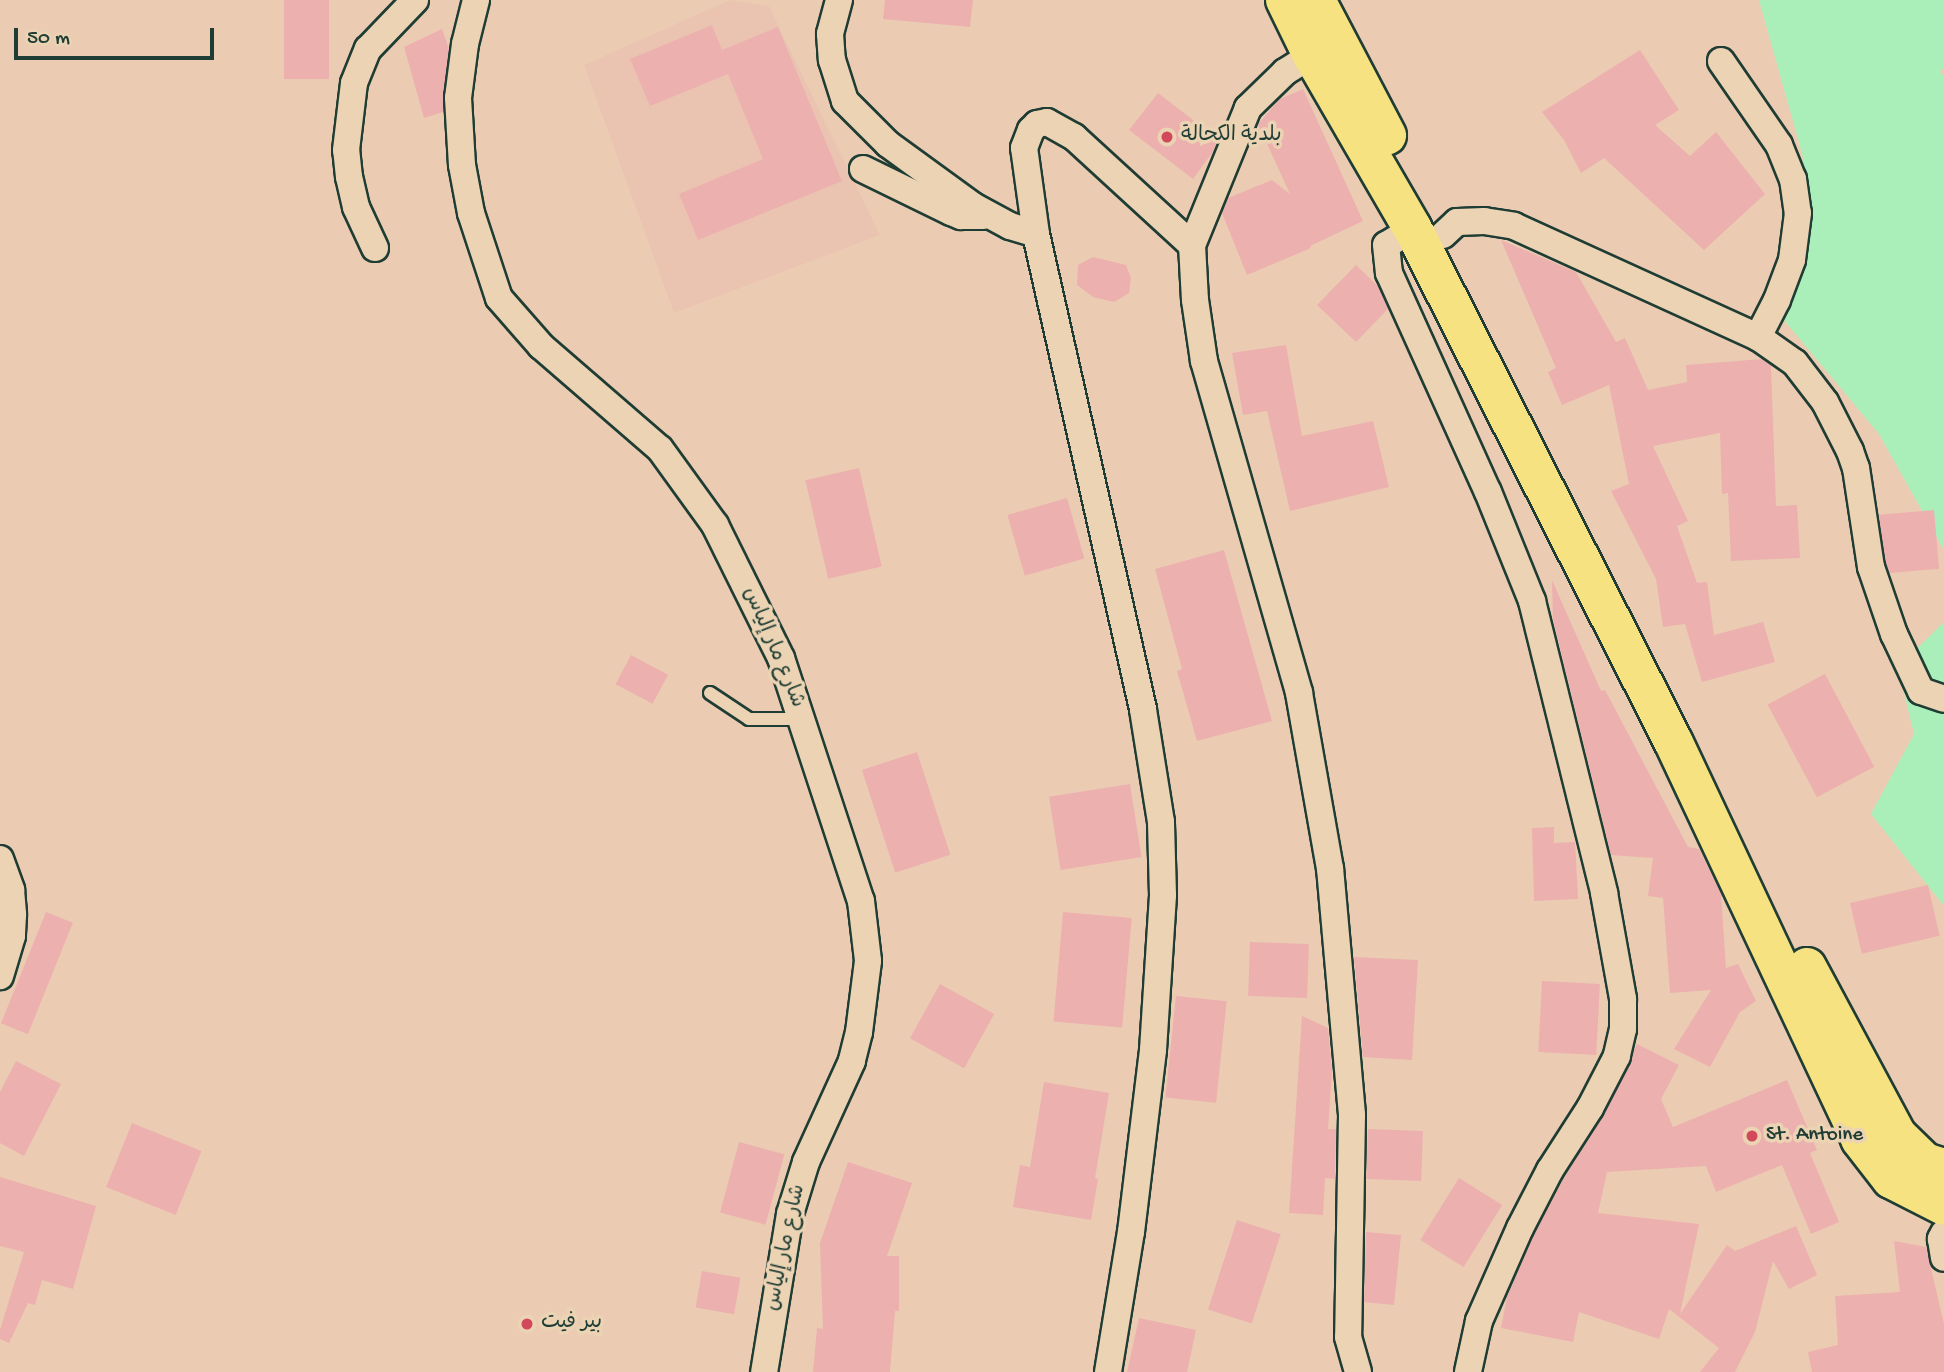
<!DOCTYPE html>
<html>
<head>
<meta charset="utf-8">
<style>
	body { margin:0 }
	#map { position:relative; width:1944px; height:1372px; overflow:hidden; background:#ebccb2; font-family:"Gochi Hand","Playpen Sans Arabic",sans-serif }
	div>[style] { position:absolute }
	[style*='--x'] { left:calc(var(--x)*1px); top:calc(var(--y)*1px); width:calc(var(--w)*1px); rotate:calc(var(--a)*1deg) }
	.built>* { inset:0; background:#ebc4b1 }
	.green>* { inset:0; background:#aaefba }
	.building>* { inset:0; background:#ecb0af; transform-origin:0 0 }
	.roads { filter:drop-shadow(2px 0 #1f3d34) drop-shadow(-2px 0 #1f3d34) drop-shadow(0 2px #1f3d34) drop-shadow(0 -2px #1f3d34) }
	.service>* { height:12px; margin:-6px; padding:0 6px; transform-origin:6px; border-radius:6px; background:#ebd3b3 }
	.minor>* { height:26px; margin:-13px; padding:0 13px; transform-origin:13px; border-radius:13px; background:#ebd3b3 }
	.motorway>* { height:38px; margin:-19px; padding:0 19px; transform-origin:19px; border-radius:19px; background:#f6e281 }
	.dots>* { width:19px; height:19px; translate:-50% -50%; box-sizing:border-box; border:4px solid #ebd3b3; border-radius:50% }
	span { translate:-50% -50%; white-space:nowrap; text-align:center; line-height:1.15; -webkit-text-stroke:7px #ebd3b3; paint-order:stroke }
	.poi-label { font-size:21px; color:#1f3d34 }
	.left { translate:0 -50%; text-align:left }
	.street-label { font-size:21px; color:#1f3d34 }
	.scale { position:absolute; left:14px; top:28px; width:200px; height:32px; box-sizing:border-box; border:4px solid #1f3d34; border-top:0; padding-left:9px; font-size:21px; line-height:24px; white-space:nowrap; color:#1f3d34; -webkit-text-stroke:5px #ebd3b3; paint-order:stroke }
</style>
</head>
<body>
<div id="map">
	<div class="built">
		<div style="clip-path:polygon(730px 0,769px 6px,880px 235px,674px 313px,584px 65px)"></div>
	</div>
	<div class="green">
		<div style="clip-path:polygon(1759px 0,1944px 0,1944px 67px,1940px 72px,1944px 76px,1944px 550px,1879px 434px,1783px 319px,1803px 157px)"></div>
		<div style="clip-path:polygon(1944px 622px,1944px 906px,1871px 814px,1914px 734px,1898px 667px)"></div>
	</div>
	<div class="building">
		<div style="left:284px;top:0;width:45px;height:79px"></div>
		<div style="clip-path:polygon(885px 0,973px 0,970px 27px,883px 19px)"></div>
		<div style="clip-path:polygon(712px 25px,722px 50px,778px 27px,842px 181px,698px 240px,679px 194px,763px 159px,728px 74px,650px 106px,630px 59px)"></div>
		<div style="clip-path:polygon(442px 29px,449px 49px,443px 112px,424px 118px,404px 47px)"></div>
		<div style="clip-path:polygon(1640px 50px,1679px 110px,1655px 125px,1690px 156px,1716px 132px,1765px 194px,1704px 250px,1604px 158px,1581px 173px,1564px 140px,1542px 112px)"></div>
		<div style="clip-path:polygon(1303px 89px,1363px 221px,1310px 246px,1311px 248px,1247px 275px,1222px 213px,1228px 198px,1272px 180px,1290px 194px,1258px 124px,1280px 99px)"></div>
		<div style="clip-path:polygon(1158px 93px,1218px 139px,1212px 153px,1193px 179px,1129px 130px)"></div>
		<div style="clip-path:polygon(1501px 240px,1576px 272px,1616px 342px,1625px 338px,1648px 390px,1687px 382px,1686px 365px,1762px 359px,1771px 366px,1776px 506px,1797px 505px,1800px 558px,1731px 561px,1728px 493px,1722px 494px,1720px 433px,1653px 446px,1688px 521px,1677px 526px,1697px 583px,1707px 582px,1714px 635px,1763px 622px,1775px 662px,1702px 682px,1685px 624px,1663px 627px,1656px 579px,1611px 491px,1629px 484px,1609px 385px,1562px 405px,1548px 372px,1556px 368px)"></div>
		<div style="clip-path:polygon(1093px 257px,1126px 265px,1131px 278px,1129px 293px,1114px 302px,1093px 297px,1077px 285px,1078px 265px)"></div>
		<div style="clip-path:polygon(1356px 265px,1378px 286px,1388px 309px,1356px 342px,1317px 305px)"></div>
		<div style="clip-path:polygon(1286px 345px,1302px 436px,1373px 421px,1389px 487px,1290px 511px,1267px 411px,1243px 415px,1232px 353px)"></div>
		<div style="left:859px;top:468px;width:101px;height:55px;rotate:77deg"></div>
		<div style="left:1067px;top:498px;width:63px;height:62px;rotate:74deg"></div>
		<div style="left:1934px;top:510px;width:59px;height:55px;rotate:85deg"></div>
		<div style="clip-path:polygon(1224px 550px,1272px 721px,1197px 741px,1177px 671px,1182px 669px,1155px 569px)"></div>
		<div style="clip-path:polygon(1552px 580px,1601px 691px,1605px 690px,1688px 847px,1699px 849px,1721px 894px,1726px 968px,1738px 964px,1756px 1001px,1740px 1012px,1710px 1067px,1674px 1049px,1711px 990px,1670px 993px,1663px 898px,1648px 896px,1653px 858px,1611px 855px,1553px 619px)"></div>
		<div style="left:631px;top:655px;width:42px;height:33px;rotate:28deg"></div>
		<div style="left:1825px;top:674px;width:105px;height:65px;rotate:62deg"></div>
		<div style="left:917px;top:752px;width:108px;height:58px;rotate:72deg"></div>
		<div style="left:1130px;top:784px;width:74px;height:82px;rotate:81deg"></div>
		<div style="clip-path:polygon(1554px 827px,1554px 843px,1575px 842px,1578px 899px,1534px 901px,1532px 828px)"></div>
		<div style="left:1928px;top:885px;width:52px;height:80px;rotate:77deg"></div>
		<div style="left:46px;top:912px;width:29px;height:120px;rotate:22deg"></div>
		<div style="left:1063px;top:912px;width:69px;height:110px;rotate:5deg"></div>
		<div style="left:1250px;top:942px;width:59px;height:54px;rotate:2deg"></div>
		<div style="clip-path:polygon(1354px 957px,1418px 960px,1412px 1060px,1363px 1057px)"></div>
		<div style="left:1542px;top:981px;width:58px;height:71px;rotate:3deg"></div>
		<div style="left:940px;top:984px;width:62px;height:62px;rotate:29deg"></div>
		<div style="left:1176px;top:996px;width:51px;height:102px;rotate:6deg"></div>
		<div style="clip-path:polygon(1302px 1016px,1328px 1028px,1332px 1071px,1328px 1129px,1336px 1129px,1335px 1179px,1325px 1178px,1323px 1215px,1289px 1213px)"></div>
		<div style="clip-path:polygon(1637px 1044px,1679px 1065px,1661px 1099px,1673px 1127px,1787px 1080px,1817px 1150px,1810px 1153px,1839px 1222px,1811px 1234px,1782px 1165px,1716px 1192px,1706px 1166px,1607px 1172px,1598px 1213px,1699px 1224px,1680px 1314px,1727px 1245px,1735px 1251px,1796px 1226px,1817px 1275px,1789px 1289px,1773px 1261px,1755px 1332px,1735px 1372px,1700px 1372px,1719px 1348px,1669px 1309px,1659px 1339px,1579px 1312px,1573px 1342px,1501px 1328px,1507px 1297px,1534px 1235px,1564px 1178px,1604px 1115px)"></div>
		<div style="clip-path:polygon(16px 1061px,61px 1084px,24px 1156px,0 1143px,0 1092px)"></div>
		<div style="clip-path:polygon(1044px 1082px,1109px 1093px,1095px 1178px,1098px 1179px,1091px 1220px,1013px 1207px,1020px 1165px,1030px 1167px)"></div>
		<div style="left:132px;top:1123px;width:75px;height:69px;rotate:22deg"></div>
		<div style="left:1368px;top:1129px;width:55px;height:50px;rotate:2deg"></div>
		<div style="left:739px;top:1142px;width:47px;height:73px;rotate:15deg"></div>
		<div style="clip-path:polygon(848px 1162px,912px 1183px,887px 1256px,899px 1256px,899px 1311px,895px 1311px,890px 1372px,813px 1372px,817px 1328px,823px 1329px,820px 1243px)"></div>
		<div style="clip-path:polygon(0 1177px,96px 1206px,73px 1289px,42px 1280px,35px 1305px,28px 1303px,9px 1343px,0 1339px,0 1330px,24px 1252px,0 1246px)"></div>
		<div style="left:1459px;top:1178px;width:51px;height:73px;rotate:32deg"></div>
		<div style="left:1237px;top:1220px;width:46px;height:94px;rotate:18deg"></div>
		<div style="clip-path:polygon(1366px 1232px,1401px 1235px,1394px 1305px,1364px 1302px)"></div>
		<div style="clip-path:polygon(1894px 1241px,1926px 1247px,1944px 1324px,1944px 1372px,1812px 1372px,1808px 1352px,1838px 1345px,1835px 1296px,1900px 1292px)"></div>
		<div style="left:702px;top:1271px;width:39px;height:37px;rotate:10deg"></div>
		<div style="clip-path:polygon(1139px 1318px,1196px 1330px,1187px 1372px,1127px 1372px)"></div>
	</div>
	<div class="roads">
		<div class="service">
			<div style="--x:710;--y:693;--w:47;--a:33.7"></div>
			<div style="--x:749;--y:719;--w:40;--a:0"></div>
			<div style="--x:789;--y:719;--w:14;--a:-56"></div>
		</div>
		<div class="minor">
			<div style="--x:476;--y:0;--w:45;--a:104"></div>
			<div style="--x:465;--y:44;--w:54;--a:97.4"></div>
			<div style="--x:458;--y:98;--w:67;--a:86.6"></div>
			<div style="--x:462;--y:165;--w:49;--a:79.4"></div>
			<div style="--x:471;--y:213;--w:89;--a:71.8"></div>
			<div style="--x:499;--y:298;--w:64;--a:48.8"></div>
			<div style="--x:541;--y:346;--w:157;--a:40.9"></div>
			<div style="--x:660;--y:449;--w:94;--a:54.1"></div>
			<div style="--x:715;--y:525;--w:148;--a:63.6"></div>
			<div style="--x:781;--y:658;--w:256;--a:71.8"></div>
			<div style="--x:861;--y:901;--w:60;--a:83.3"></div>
			<div style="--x:868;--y:961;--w:72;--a:97.2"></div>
			<div style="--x:859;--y:1032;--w:30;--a:104"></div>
			<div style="--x:852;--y:1061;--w:111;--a:114.5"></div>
			<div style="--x:806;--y:1162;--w:54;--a:107.1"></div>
			<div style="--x:790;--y:1214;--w:160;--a:99.3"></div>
			<div style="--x:839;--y:0;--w:35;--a:105"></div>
			<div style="--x:830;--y:34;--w:26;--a:86"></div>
			<div style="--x:832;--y:60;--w:43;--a:72.4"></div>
			<div style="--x:845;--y:101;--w:61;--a:45"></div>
			<div style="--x:888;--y:144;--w:105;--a:36.1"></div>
			<div style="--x:973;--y:206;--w:42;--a:28.4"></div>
			<div style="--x:1010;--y:226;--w:27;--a:17"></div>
			<div style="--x:1312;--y:55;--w:32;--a:148"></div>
			<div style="--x:1285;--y:72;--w:52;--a:135.8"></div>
			<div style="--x:1248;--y:108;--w:148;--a:112.2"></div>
			<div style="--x:1192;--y:245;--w:55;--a:86.9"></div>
			<div style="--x:1195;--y:300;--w:62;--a:81.6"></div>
			<div style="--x:1204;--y:361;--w:345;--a:74"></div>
			<div style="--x:1299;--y:693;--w:178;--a:80"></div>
			<div style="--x:1330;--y:868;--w:248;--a:84.9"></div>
			<div style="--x:1352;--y:1115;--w:222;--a:91"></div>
			<div style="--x:1348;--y:1337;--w:36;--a:74"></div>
			<div style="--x:1721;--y:61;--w:102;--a:55.4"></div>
			<div style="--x:1779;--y:145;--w:37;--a:68"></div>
			<div style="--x:1793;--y:179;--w:34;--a:82"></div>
			<div style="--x:1798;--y:213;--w:47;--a:97.3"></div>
			<div style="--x:1792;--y:260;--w:43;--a:110.6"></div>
			<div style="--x:1777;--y:300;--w:42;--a:117.2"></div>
			<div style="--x:863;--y:169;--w:98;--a:26"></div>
			<div style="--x:951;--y:212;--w:11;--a:22"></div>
			<div style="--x:961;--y:216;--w:22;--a:0"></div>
			<div style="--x:1413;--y:229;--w:31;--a:149"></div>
			<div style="--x:1386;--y:245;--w:28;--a:84"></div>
			<div style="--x:1389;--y:273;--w:240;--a:65.7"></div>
			<div style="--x:1488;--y:492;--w:118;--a:68"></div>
			<div style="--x:1532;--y:601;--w:301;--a:76.1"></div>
			<div style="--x:1604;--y:893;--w:108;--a:79.8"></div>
			<div style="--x:1623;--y:999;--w:30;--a:90"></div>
			<div style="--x:1623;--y:1029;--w:28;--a:103"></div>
			<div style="--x:1617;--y:1056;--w:59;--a:117.4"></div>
			<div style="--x:1590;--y:1108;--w:74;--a:122.8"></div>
			<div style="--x:1550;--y:1170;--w:65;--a:117.3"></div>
			<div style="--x:1520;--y:1228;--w:102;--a:113.8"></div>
			<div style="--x:1479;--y:1321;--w:52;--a:102.2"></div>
			<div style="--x:1443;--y:235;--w:19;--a:-43"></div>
			<div style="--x:1457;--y:222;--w:27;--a:-2"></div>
			<div style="--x:1484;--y:221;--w:30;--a:9"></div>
			<div style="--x:1514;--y:226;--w:268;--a:24.5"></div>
			<div style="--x:1758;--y:337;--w:45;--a:35.1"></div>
			<div style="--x:1795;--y:363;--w:49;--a:52.4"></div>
			<div style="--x:1825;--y:402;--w:55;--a:63"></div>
			<div style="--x:1850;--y:451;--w:18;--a:71"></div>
			<div style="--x:1856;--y:468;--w:100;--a:81.4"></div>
			<div style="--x:1871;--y:567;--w:71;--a:71.1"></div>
			<div style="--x:1894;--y:634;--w:63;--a:64.7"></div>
			<div style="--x:1921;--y:691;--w:24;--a:19"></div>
			<div style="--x:375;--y:248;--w:45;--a:-114.9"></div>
			<div style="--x:356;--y:207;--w:31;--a:-103"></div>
			<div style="--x:349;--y:177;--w:27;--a:-96"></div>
			<div style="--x:346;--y:150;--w:67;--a:-83.2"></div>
			<div style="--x:354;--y:83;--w:37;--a:-68"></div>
			<div style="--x:368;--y:49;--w:68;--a:-46.2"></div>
			<div style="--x:0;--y:859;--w:33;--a:70"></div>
			<div style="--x:11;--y:890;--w:25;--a:85"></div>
			<div style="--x:13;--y:915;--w:21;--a:93"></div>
			<div style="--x:12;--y:936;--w:42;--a:106.7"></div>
			<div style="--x:1944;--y:1233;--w:7;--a:117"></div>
			<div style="--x:1941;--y:1239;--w:19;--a:81"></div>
			<div style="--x:1108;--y:1372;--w:142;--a:-80.7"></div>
			<div style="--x:1131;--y:1232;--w:183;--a:-83.1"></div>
			<div style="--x:1153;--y:1050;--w:155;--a:-86.3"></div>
			<div style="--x:1163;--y:895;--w:73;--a:-91.6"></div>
			<div style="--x:1161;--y:822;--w:114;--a:-99.1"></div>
			<div style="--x:1143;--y:709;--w:487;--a:-102.7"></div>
			<div style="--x:1036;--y:234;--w:87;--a:-97.9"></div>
			<div style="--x:1024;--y:148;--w:19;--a:-69"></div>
			<div style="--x:1031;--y:130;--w:8;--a:-45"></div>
			<div style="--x:1037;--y:124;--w:10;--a:-11"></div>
			<div style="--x:1047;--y:122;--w:31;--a:29"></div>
			<div style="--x:1074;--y:137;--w:160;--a:42.5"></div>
		</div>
		<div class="motorway">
			<div style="--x:1285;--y:0;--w:61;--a:63.9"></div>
			<div style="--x:1312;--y:55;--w:201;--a:59.9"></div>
			<div style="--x:1413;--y:229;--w:576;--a:63.08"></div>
			<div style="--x:1674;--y:743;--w:438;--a:64.8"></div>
			<div style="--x:1860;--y:1139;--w:51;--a:52.2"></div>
			<div style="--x:1891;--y:1179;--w:59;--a:27"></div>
			<div style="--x:1316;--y:0;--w:153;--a:62.3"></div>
			<div style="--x:1807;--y:967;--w:191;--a:61.8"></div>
			<div style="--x:1897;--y:1135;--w:39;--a:44"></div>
			<div style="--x:1925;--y:1162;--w:20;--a:18"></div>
		</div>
	</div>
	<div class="dots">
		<div style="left:1167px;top:137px;background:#d1495b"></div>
		<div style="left:1752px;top:1136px;background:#d1495b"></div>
		<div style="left:527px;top:1324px;background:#d1495b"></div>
	</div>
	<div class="poi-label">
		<span class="left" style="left:1181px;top:137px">بلدية الكحالة</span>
		<span class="left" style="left:1766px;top:1136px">St. Antoine</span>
		<span class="left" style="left:541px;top:1324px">بير فيت</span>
	</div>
	<div class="street-label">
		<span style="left:772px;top:648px;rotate:67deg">شارع مار إلياس</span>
		<span style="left:787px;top:1248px;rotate:-78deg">شارع مار إلياس</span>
	</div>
	<div class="scale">50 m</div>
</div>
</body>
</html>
